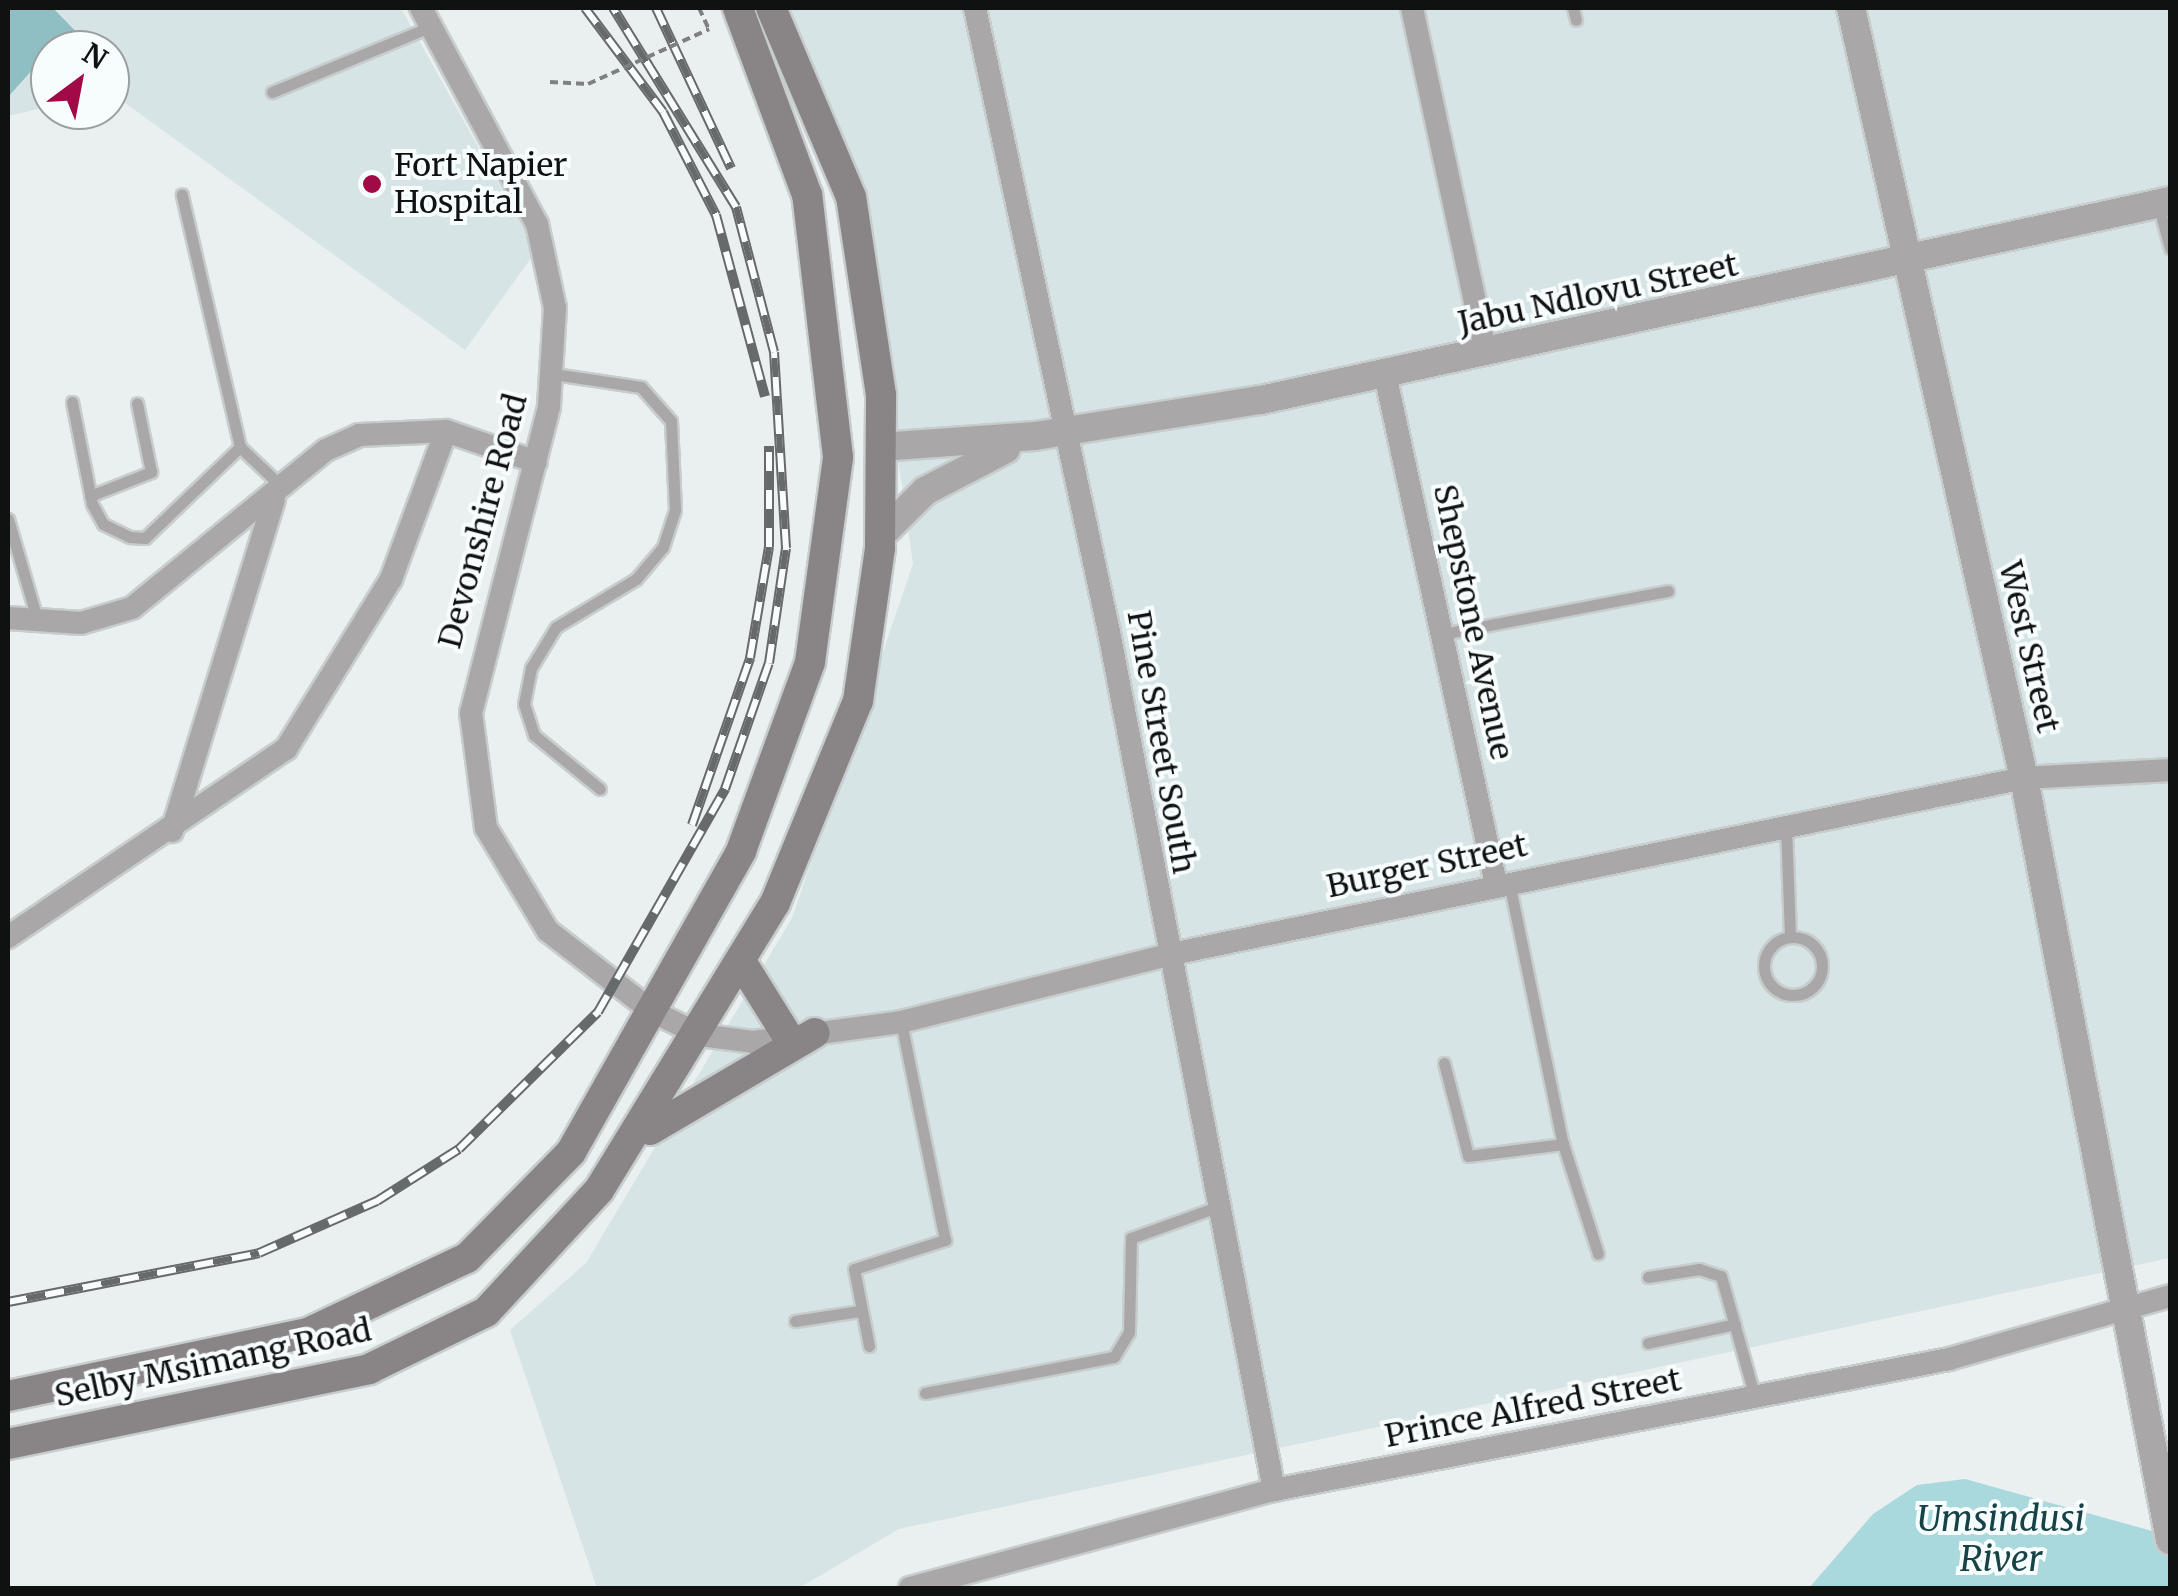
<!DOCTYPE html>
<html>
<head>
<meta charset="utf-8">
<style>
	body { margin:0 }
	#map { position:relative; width:2178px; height:1596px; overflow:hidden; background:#eaeff0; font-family:Merriweather,serif }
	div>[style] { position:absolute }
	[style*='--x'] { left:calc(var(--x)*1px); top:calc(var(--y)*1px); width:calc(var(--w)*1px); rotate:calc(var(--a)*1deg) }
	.built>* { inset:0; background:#d6e4e6 }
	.water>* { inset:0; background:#a9d9dd }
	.building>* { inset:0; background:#8fbfc2 }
	.path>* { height:4px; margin-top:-2px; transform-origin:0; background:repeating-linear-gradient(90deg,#7e8182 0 8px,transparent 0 13px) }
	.roads { filter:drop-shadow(2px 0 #c7cccc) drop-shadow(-2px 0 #c7cccc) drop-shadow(0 2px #c7cccc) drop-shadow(0 -2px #c7cccc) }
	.service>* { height:11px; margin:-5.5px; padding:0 5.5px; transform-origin:5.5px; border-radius:5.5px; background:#aaa7a8 }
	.service>.ring { margin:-5.5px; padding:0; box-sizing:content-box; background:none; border:11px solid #aaa7a8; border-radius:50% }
	.minor>* { height:22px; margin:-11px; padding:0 11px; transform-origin:11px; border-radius:11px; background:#aaa7a8 }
	.tertiary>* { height:28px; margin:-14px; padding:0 14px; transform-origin:14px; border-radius:14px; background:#aaa7a8 }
	.secondary>* { height:30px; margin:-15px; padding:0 15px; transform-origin:15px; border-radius:15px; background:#898586 }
	.rail>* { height:10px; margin-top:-5px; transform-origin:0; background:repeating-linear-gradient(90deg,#f7fdfd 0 19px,#676a6b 0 38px); box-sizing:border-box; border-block:2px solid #676a6b }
	.path-bridge>* { height:4px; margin-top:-2px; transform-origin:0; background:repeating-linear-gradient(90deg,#7e8182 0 8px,transparent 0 13px) }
	.dots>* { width:28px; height:28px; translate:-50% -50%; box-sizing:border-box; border:5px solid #f7fdfd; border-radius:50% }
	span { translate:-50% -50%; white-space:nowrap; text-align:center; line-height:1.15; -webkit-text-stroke:8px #f7fdfd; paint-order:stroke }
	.poi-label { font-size:32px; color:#101212 }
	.left { translate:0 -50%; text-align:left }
	.street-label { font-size:32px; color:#101212 }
	.water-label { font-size:35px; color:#174346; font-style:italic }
	.frame { position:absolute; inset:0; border:10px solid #101212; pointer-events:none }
	.north { position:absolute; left:30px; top:30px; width:100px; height:100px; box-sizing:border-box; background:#f7fdfd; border:2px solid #9b9f9f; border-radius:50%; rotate:32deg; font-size:28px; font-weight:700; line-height:40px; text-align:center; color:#101212 }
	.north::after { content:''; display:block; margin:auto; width:35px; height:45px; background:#a20947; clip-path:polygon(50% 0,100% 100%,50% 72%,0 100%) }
</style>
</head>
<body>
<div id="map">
	<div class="built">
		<div style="clip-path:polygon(8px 8px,401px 8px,536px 251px,465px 350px,110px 92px,110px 50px,50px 50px,50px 106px,8px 116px)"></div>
		<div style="clip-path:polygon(788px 8px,2170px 8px,2170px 1258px,899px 1529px,799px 1588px,597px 1588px,510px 1330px,586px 1263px,792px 918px,913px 564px,865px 226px)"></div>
	</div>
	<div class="water">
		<div style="clip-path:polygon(1965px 1479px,2170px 1536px,2170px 1588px,1809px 1588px,1873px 1514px,1917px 1485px)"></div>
	</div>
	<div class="building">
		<div style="clip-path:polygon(8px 8px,53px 8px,82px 38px,50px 50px,8px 97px)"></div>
	</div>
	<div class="path">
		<div style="--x:699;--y:8;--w:23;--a:65"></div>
		<div style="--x:550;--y:82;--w:38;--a:3"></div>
	</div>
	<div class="roads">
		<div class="service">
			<div style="--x:1573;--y:8;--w:12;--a:76"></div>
			<div style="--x:272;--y:92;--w:173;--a:-22.4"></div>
			<div style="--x:2158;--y:204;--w:46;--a:74.7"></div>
			<div style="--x:554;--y:374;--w:88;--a:8.5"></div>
			<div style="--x:641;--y:387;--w:45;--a:48.6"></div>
			<div style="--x:671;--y:421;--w:89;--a:87.4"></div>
			<div style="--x:675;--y:510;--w:39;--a:108"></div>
			<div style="--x:663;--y:547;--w:42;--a:130.2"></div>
			<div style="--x:636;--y:579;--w:93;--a:149"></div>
			<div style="--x:556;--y:627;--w:48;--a:121.4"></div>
			<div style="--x:531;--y:668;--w:37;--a:101"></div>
			<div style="--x:524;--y:704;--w:33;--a:72"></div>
			<div style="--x:534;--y:735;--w:85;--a:39.3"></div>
			<div style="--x:72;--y:402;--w:104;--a:78.9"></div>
			<div style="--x:92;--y:504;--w:23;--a:61"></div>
			<div style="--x:103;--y:524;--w:30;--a:26"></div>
			<div style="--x:130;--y:537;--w:15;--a:4"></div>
			<div style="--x:145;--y:538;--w:132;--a:-43.8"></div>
			<div style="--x:240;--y:447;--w:259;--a:-103"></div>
			<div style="--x:240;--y:447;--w:59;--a:43.6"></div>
			<div style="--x:90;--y:496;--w:66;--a:-21.5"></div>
			<div style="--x:151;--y:472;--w:70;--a:-101.5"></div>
			<div style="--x:8;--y:519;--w:107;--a:73.8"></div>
			<div style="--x:1442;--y:634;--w:230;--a:-10.8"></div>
			<div style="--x:1786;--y:826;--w:111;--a:87.9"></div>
			<div style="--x:1509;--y:882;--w:268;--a:78.4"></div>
			<div style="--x:1563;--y:1144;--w:115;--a:72.3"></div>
			<div class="ring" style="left:1764px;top:937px;width:47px;height:47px"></div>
			<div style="--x:1444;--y:1063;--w:96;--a:75.5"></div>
			<div style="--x:1468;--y:1156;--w:96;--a:-7.2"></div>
			<div style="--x:1648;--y:1277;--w:52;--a:-8.9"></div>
			<div style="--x:1699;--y:1269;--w:23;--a:18"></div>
			<div style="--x:1721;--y:1276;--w:127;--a:74.4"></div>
			<div style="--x:795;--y:1321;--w:65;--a:-8.9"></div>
			<div style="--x:1648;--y:1343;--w:89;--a:-12.3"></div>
			<div style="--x:869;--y:1346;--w:78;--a:-101"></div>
			<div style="--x:854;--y:1269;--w:96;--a:-17.7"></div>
			<div style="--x:945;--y:1240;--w:222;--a:-101.4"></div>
			<div style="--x:925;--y:1393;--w:192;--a:-10.8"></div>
			<div style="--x:1114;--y:1357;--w:29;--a:-59"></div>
			<div style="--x:1129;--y:1332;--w:94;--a:-88.8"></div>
			<div style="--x:1131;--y:1238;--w:91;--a:-19.8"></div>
		</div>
		<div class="minor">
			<div style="--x:421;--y:8;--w:245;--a:61.8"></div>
			<div style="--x:537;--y:224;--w:86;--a:77.9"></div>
			<div style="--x:555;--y:308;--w:99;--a:93.5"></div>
			<div style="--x:549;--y:407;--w:316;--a:104.3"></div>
			<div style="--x:471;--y:713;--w:116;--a:82.6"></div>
			<div style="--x:486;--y:828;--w:120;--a:59"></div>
			<div style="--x:548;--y:931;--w:131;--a:37.6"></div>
			<div style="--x:652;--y:1011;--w:54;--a:26.6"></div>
			<div style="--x:700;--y:1035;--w:53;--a:7.5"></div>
			<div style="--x:753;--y:1042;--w:149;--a:-7.7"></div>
			<div style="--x:901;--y:1022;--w:274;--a:-14.1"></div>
			<div style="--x:1167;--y:955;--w:875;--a:-11.67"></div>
			<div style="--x:2024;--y:778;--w:146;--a:-3.1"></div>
			<div style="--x:975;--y:8;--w:638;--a:77.88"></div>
			<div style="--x:1109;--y:632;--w:874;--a:79.11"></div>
			<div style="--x:1412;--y:8;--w:353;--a:77.9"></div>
			<div style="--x:1385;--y:374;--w:522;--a:77.72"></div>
			<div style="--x:8;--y:618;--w:73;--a:3.9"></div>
			<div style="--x:81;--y:623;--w:53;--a:-16.4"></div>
			<div style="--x:132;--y:608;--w:250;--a:-39.2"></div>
			<div style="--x:326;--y:450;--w:36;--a:-24"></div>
			<div style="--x:359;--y:435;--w:87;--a:-2.6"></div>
			<div style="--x:446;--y:431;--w:95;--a:19"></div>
			<div style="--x:172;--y:831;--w:346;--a:-72.9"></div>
			<div style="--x:8;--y:937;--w:336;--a:-34.1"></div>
			<div style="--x:286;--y:749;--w:200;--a:-58.3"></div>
			<div style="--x:391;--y:579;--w:158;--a:-69.6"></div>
			<div style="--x:910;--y:1588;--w:377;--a:-15.1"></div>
			<div style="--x:1274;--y:1490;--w:688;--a:-10.98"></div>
			<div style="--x:1949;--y:1359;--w:230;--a:-15.9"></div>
		</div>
		<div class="tertiary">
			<div style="--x:1851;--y:8;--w:789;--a:77.34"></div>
			<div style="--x:2024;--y:778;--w:776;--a:79.15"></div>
			<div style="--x:880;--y:447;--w:155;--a:-4.1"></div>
			<div style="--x:1035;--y:436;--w:229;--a:-9.1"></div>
			<div style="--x:1261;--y:400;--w:931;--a:-12.35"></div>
			<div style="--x:880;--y:536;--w:64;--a:-45"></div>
			<div style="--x:925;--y:491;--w:91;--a:-27.4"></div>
		</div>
		<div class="secondary">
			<div style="--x:742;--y:963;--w:87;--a:58.1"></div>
			<div style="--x:650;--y:1130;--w:191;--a:-30.5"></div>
			<div style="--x:8;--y:1396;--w:307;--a:-11.9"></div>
			<div style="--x:308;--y:1333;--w:176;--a:-25.3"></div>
			<div style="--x:467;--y:1258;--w:148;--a:-45.5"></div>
			<div style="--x:571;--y:1152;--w:346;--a:-60.5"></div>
			<div style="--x:741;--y:851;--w:201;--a:-69.9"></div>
			<div style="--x:810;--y:662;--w:207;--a:-82.2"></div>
			<div style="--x:838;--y:457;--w:264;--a:-96.7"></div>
			<div style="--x:807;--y:195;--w:199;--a:-110.3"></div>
			<div style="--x:8;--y:1444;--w:369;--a:-11.7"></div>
			<div style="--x:369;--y:1369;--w:130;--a:-26"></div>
			<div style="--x:486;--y:1312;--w:166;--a:-47.2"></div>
			<div style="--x:599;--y:1190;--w:337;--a:-58.5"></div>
			<div style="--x:775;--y:903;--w:218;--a:-67.7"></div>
			<div style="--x:858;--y:701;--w:155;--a:-81.8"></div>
			<div style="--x:880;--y:548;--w:153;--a:-89.6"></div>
			<div style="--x:881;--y:395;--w:200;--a:-98.6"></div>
			<div style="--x:851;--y:197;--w:205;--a:-112.9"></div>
		</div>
	</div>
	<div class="rail">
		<div style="--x:585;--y:8;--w:130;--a:53.1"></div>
		<div style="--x:663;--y:112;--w:116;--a:62.8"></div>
		<div style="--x:716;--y:215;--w:188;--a:74.9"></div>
		<div style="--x:656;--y:8;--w:177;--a:64.9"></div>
		<div style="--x:692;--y:825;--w:177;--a:-70.8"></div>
		<div style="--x:750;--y:658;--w:113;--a:-80.3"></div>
		<div style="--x:769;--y:547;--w:101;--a:-90"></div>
		<div style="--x:8;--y:1302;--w:256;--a:-11"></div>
		<div style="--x:259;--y:1253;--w:129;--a:-23.8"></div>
		<div style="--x:377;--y:1201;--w:97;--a:-32.4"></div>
		<div style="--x:459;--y:1149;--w:195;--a:-44.6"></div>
		<div style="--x:598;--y:1012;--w:257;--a:-60.3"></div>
		<div style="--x:725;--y:789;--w:133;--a:-70.8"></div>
		<div style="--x:769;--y:663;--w:116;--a:-81.6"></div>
		<div style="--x:786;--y:548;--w:196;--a:-93.5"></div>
		<div style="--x:774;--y:352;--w:150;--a:-104.7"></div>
		<div style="--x:736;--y:207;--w:234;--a:-121.7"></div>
	</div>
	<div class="path-bridge">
		<div style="--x:588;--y:84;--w:133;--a:-24.4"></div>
	</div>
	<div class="dots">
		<div style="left:372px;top:184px;background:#a20947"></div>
	</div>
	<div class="poi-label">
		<span class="left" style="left:394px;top:184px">Fort Napier<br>Hospital</span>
	</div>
	<div class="street-label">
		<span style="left:1598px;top:294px;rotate:-12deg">Jabu Ndlovu Street</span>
		<span style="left:483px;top:521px;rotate:-75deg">Devonshire Road</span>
		<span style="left:1473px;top:622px;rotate:78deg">Shepstone Avenue</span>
		<span style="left:2029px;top:647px;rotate:77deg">West Street</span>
		<span style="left:1161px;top:742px;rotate:80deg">Pine Street South</span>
		<span style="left:1427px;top:866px;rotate:-12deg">Burger Street</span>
		<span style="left:213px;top:1363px;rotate:-12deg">Selby Msimang Road</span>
		<span style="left:1533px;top:1408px;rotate:-11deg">Prince Alfred Street</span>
	</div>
	<div class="water-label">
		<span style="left:2001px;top:1539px">Umsindusi<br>River</span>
	</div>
	<div class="frame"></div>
	<div class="north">N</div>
</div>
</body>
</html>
